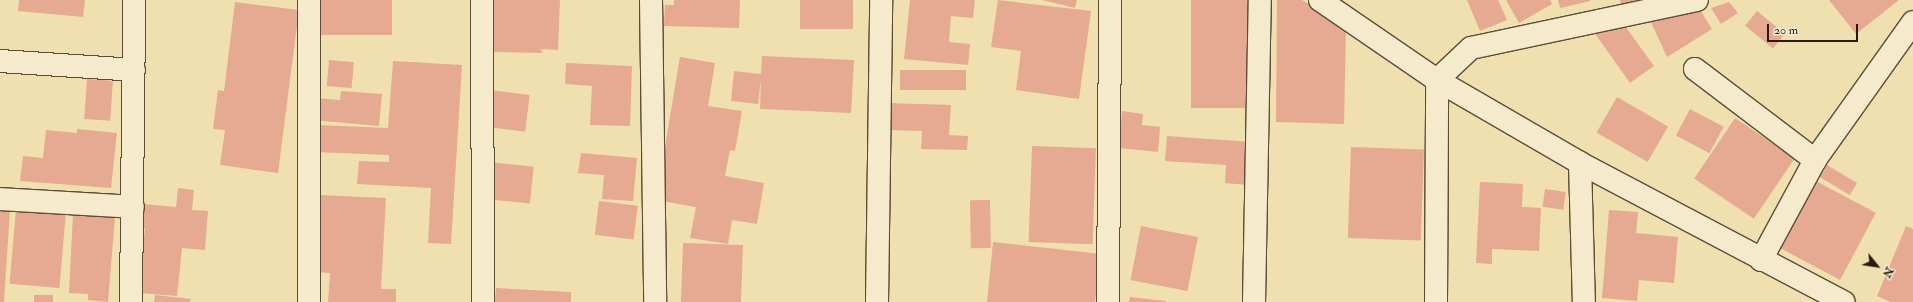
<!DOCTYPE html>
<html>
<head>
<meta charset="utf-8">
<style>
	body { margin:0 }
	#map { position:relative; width:1913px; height:302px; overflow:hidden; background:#f0e0b0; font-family:"IM FELL Double Pica",serif }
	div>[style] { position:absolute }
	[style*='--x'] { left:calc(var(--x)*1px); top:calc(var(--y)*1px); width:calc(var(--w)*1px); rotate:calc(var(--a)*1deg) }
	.building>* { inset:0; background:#e6a991; transform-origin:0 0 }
	.roads { filter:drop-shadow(1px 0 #5c4c39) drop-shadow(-1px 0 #5c4c39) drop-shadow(0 1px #5c4c39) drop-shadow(0 -1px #5c4c39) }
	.street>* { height:22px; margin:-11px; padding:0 11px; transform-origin:11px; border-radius:11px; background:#f5ebcc }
	.secondary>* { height:22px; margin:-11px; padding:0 11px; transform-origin:11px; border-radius:11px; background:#f5ebcc }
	span { translate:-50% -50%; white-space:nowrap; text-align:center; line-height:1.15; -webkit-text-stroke:3px #f5ebcc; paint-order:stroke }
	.north { position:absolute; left:1857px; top:246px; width:40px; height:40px; -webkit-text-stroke:3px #f5ebcc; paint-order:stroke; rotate:120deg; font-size:11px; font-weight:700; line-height:16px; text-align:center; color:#2a1a11 }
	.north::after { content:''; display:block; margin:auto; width:14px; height:18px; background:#2a1a11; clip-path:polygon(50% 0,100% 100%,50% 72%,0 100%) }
	.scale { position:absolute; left:1767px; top:24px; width:91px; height:18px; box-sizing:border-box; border:2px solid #2a1a11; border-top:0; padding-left:5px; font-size:12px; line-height:14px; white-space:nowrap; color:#2a1a11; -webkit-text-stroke:3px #f5ebcc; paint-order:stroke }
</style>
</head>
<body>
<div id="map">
	<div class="building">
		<div style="clip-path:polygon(19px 0,85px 0,83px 17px,18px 11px)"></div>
		<div style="left:319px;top:0;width:73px;height:35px"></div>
		<div style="clip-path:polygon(493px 0,560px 0,558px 50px,541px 49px,542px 53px,491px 52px)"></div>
		<div style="clip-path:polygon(674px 0,740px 0,739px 28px,664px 26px,665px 5px,674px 5px)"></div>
		<div style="left:800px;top:0;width:53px;height:29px"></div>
		<div style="clip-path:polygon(910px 0,975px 0,973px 18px,951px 16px,949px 42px,970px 44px,968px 65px,904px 59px)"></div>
		<div style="clip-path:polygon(998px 0,1091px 11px,1079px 99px,1016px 90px,1021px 51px,991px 47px)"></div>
		<div style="clip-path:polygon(1042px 0,1077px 0,1075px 8px)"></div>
		<div style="left:1191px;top:0;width:59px;height:108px"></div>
		<div style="clip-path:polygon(1277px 0,1302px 0,1346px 25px,1344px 124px,1276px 122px)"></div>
		<div style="clip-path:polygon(1467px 0,1498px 0,1507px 20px,1480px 31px)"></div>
		<div style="clip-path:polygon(1506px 0,1550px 0,1552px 4px,1519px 23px)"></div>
		<div style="clip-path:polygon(1558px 0,1590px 0,1590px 1px,1560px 8px)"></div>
		<div style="clip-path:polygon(1620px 0,1638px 0,1639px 3px,1621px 6px)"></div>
		<div style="clip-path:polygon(1829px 0,1899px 0,1856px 34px)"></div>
		<div style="clip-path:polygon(235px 2px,299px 10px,278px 173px,220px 165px,225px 130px,213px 129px,218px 90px,224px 91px)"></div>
		<div style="clip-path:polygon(1729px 2px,1738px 13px,1721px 24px,1711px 8px)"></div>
		<div style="clip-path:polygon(1699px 8px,1712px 29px,1667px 57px,1650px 20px)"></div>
		<div style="left:1757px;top:11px;width:36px;height:19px;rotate:39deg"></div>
		<div style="clip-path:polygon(1622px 22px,1654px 66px,1630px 83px,1591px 28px)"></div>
		<div style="clip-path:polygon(762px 56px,854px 60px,851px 113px,760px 109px,761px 80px,758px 104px,731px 101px,734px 71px,761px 74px)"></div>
		<div style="clip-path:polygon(680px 57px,715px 63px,708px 106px,742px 111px,735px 151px,730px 150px,725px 176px,764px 183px,757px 224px,732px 220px,728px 244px,690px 238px,696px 207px,656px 200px)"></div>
		<div style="left:329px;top:60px;width:25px;height:26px;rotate:5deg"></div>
		<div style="clip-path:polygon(393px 61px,462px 65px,451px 244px,428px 243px,431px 188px,357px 184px,359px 161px,389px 162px,389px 155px,315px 152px,317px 125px,388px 128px)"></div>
		<div style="clip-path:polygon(566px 63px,632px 66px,630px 126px,590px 125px,592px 86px,565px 84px)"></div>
		<div style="left:966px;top:70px;width:20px;height:66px;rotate:90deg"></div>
		<div style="left:87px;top:79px;width:26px;height:40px;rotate:4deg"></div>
		<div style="left:489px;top:90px;width:41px;height:37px;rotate:7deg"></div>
		<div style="clip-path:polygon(341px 91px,382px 94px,379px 126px,313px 120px,315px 98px,340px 100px)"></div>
		<div style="left:1617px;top:97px;width:59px;height:41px;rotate:30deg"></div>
		<div style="clip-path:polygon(888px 103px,951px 105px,949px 135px,968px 136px,967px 150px,921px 149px,922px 131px,887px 130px)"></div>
		<div style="left:1690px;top:109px;width:38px;height:30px;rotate:28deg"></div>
		<div style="clip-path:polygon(1122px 111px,1143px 114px,1142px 125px,1160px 127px,1158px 152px,1119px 148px)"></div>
		<div style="left:1735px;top:118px;width:72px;height:73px;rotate:34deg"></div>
		<div style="clip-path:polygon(77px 129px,117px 133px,111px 188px,20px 181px,23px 156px,43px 158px,46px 130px,77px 133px)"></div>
		<div style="clip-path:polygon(1167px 136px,1251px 142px,1248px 185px,1225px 183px,1226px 165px,1165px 161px)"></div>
		<div style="left:1032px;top:146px;width:64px;height:96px;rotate:2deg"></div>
		<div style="left:1351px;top:147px;width:73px;height:91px;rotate:2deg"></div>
		<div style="clip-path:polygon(581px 153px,637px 158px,633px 201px,602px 199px,604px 175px,578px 173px)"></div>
		<div style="left:488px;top:162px;width:46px;height:37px;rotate:6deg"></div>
		<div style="left:1827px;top:165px;width:35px;height:14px;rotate:31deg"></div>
		<div style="left:1814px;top:180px;width:70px;height:76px;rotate:28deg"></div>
		<div style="clip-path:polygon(1480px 182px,1523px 184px,1522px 207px,1541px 208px,1539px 251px,1492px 249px,1492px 264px,1476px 263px)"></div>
		<div style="clip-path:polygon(178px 188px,194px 190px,192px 210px,208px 211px,205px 250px,182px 248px,177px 296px,139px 293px,145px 228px,142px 228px,144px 204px,176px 207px)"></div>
		<div style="left:1545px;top:189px;width:21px;height:18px;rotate:8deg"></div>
		<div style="clip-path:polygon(319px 195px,386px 198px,381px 289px,396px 289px,396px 302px,328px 302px,330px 273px,315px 272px)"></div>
		<div style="left:990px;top:200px;width:48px;height:20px;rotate:89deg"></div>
		<div style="left:599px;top:201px;width:39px;height:34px;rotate:7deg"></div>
		<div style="clip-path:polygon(0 209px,10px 210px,4px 302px,0 302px)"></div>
		<div style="left:16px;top:210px;width:50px;height:74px;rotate:5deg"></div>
		<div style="clip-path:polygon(1609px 210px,1638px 212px,1636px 233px,1678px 237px,1674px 283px,1639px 280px,1637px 301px,1602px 298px)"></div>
		<div style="clip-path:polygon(73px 214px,115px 217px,108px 302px,88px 300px,88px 294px,69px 293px)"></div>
		<div style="left:1141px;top:226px;width:58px;height:55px;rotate:11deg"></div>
		<div style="clip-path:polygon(1906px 226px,1913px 229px,1913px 302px,1891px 302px,1877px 296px)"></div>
		<div style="clip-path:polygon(993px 242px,1101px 254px,1095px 302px,987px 302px)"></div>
		<div style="left:683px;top:243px;width:60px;height:59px;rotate:2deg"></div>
		<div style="clip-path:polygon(496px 288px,571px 292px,571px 302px,495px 302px)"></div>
		<div style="left:34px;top:295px;width:19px;height:7px"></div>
		<div style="clip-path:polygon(155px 295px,191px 299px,190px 302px,154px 302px)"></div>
		<div style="clip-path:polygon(1130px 297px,1166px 301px,1166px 302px,1129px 302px)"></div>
	</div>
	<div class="roads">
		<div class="street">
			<div style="--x:482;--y:0;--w:302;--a:89.8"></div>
			<div style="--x:651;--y:0;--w:302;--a:89.2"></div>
			<div style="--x:0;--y:61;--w:134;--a:3.8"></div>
			<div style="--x:1695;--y:69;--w:151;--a:37.2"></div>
			<div style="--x:1580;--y:163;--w:139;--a:88.4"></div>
			<div style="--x:0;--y:199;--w:133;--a:3.4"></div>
			<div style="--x:1761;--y:260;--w:114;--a:-61.6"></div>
			<div style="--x:1815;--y:160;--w:169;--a:-54.6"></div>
			<div style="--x:131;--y:302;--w:302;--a:-89.4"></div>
			<div style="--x:309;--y:302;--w:302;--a:-90"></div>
			<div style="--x:877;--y:302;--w:302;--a:-89.2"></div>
			<div style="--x:1108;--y:302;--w:302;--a:-89.6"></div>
			<div style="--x:1254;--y:302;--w:302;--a:-88.9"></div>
			<div style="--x:1436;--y:302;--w:222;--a:-89.7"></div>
			<div style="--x:1437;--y:80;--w:47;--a:-43.3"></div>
			<div style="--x:1471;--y:48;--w:231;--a:-12"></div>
		</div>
		<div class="secondary">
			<div style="--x:1320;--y:0;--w:142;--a:34.4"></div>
			<div style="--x:1437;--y:80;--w:165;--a:30.1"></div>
			<div style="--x:1580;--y:163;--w:298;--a:27.8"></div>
		</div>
	</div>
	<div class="north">N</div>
	<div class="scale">20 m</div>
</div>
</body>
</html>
